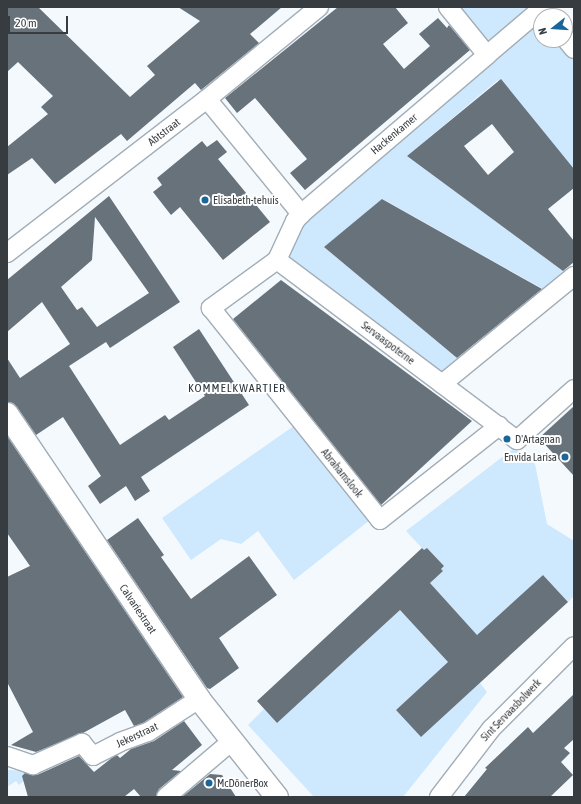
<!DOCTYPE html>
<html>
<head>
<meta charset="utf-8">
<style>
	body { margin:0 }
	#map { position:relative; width:581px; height:804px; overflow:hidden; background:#f4f9fd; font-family:"Asap Condensed",sans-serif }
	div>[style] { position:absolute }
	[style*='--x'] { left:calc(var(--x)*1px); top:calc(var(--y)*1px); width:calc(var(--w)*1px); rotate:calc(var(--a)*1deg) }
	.green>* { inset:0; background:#cee8fd }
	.building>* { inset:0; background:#67727b }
	.roads { filter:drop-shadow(1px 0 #a2adb7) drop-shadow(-1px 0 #a2adb7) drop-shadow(0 1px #a2adb7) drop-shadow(0 -1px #a2adb7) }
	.street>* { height:18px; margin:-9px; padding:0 9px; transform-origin:9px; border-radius:9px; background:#fff }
	.secondary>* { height:22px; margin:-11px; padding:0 11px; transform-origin:11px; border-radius:11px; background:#fff }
	.dots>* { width:11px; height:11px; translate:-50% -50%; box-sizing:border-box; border:2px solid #fff; border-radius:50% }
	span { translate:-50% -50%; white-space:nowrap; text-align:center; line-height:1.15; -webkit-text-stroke:4px #fff; paint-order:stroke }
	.street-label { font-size:11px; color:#373c40 }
	.poi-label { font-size:11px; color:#373c40 }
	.left { translate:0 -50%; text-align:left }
	.right { translate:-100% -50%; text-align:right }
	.neighbourhood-label { font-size:12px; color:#2b353c; letter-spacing:1px }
	.frame { position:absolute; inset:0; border:8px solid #373c40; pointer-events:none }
	.north { position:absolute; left:533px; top:8px; width:40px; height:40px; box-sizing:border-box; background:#fff; border:1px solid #afb1b3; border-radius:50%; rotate:253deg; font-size:11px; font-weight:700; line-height:16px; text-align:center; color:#373c40 }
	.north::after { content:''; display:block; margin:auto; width:14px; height:18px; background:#1a6699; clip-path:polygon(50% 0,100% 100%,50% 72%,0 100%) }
	.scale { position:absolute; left:8px; top:16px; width:60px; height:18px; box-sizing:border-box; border:2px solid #373c40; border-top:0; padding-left:5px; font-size:12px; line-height:14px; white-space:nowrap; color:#373c40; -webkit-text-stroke:3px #fff; paint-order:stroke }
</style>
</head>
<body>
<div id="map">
	<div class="green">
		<div style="clip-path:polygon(455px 7px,528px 7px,528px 8px,527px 13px,489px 47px)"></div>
		<div style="clip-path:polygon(541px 26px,541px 40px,561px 40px,574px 56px,574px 171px,498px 80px,407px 156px,563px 271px,543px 289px,383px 199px,324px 247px,458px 359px,437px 376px,291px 265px,288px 256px,302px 220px,530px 28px)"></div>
		<div style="clip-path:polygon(298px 423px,370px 520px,294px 580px,258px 531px,241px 544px,221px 539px,191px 560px,162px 518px)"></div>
		<div style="clip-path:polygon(514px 448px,535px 464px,547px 524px,574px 541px,574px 596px,568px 602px,543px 575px,477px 635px,430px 583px,443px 571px,441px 569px,444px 566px,427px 548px,424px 550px,422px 548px,406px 531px)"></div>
		<div style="clip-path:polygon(400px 610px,448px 662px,396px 710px,421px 737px,480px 683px,487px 692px,403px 797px,314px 797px,248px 725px,264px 709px,277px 723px)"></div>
		<div style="clip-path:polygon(9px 770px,27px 771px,31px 775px,19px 785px,16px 781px,7px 787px,7px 771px)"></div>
	</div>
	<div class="building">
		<div style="clip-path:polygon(7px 7px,38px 7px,130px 97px,155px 75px,147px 66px,200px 21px,178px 7px,282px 7px,250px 34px,259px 43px,201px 90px,195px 83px,127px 141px,121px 134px,55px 184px,32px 158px,7px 175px,7px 147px,48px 114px,41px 107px,53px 96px,18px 62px,7px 72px)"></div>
		<div style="clip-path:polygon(338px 7px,395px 7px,408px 23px,383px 44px,404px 69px,430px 46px,419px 34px,438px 18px,447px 28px,449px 25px,470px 50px,305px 190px,290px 173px,307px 159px,255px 98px,237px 113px,225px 98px)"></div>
		<div style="clip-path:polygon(evenodd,501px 79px,574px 169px,574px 188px,548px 209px,574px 241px,574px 262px,563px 271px,407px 156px,501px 79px,492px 124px,514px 152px,488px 175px,464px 146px,492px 124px)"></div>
		<div style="clip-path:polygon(217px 140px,227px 152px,218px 159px,270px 222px,223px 260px,180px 207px,171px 215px,153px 192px,162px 185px,157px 178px,202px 141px,207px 147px)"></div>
		<div style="clip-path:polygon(evenodd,109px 196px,180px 302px,110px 348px,106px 342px,69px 366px,120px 445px,165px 415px,169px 420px,205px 396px,173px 347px,199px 329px,249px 405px,141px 477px,150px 491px,135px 501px,126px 486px,100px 504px,88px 486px,101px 476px,63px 417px,36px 435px,17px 407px,13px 403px,7px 402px,7px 358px,20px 378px,70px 344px,42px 302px,7px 332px,7px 280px,109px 196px,95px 217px,149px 293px,97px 327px,82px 307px,77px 310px,61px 287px,92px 260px,95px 217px)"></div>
		<div style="clip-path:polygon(382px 199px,542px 289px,457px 358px,324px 247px)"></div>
		<div style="clip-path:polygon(281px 280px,472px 421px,381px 505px,233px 319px)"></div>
		<div style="clip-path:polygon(574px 406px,574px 476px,539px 438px)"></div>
		<div style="clip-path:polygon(7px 436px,183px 697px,143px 723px,134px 726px,125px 710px,83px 733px,36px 752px,11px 745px,33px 732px,7px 682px,7px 577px,30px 566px,7px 533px)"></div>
		<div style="clip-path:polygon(138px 518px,164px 555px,161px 557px,191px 599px,249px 556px,277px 595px,219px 638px,239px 668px,210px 689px,207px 688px,107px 540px)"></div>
		<div style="clip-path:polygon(422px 548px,424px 550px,427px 548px,444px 566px,441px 569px,443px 571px,430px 583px,477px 635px,543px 575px,568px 602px,421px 737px,396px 710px,448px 662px,400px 610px,277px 723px,257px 701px)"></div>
		<div style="clip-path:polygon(574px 694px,574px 739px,564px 748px,570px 753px,561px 762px,573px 775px,550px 797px,464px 797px,487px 769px,485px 768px,528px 727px,533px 733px)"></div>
		<div style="clip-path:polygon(184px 721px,202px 745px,172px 770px,181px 771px,159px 789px,156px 797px,141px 797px,134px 789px,124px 797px,28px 797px,22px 776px,25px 773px,37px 775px,79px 756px,94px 772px,113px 757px,117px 755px,120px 758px,131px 749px,154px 741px)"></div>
		<div style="clip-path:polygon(210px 774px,222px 775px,236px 797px,182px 797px)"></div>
	</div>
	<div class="roads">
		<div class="street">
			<div style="--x:448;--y:7;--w:62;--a:50.9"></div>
			<div style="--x:487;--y:55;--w:71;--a:-40.4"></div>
			<div style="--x:565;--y:38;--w:14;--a:51"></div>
			<div style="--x:207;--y:99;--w:149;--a:50.7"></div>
			<div style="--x:7;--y:253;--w:252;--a:-37.6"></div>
			<div style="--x:207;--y:99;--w:145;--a:-39.4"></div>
			<div style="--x:277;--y:260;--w:82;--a:144"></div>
			<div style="--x:211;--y:308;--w:271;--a:51.4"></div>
			<div style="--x:380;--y:520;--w:152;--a:-38.3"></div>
			<div style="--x:277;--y:260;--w:300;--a:36.9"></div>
			<div style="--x:517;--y:440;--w:76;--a:-41.8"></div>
			<div style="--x:277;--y:260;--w:43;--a:-65.2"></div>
			<div style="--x:295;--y:221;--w:9;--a:-49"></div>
			<div style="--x:301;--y:214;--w:245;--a:-40.5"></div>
			<div style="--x:442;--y:384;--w:171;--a:-39.3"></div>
			<div style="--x:7;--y:756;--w:28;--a:19"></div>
			<div style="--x:33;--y:765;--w:54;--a:-24.2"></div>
			<div style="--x:82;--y:743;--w:17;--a:50"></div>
			<div style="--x:93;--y:756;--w:30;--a:-27"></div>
			<div style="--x:120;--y:742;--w:30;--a:-20"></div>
			<div style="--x:148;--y:732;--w:61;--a:-32.9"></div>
			<div style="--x:166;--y:797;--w:87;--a:-40.3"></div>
			<div style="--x:439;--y:797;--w:86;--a:-52.6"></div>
			<div style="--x:491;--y:729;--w:117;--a:-45"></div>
		</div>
		<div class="secondary">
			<div style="--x:7;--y:414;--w:344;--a:56"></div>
			<div style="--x:199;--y:699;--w:125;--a:51.5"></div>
		</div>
	</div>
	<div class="dots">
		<div style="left:205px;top:200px;background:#1a6699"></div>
		<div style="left:507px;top:439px;background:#1a6699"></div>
		<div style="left:565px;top:457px;background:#1a6699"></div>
		<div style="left:209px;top:783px;background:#1a6699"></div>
	</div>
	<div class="street-label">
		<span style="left:164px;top:132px;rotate:-38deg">Abtstraat</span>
		<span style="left:394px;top:134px;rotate:-40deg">Hackenkamer</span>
		<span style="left:388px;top:343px;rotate:37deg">Servaaspoterne</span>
		<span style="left:342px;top:473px;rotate:51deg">Abrahamslook</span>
		<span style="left:138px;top:609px;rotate:56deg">Calvariestraat</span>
		<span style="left:511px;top:710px;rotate:-46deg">Sint Servaasbolwerk</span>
		<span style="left:137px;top:735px;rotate:-25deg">Jekerstraat</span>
	</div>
	<div class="poi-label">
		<span class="left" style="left:213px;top:200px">Elisabeth-tehuis</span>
		<span class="left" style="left:515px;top:439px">D'Artagnan</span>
		<span class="right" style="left:557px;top:457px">Envida Larisa</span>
		<span class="left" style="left:217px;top:783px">McDönerBox</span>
	</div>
	<div class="neighbourhood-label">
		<span style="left:237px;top:389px">KOMMELKWARTIER</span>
	</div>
	<div class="frame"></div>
	<div class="north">N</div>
	<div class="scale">20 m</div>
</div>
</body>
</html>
